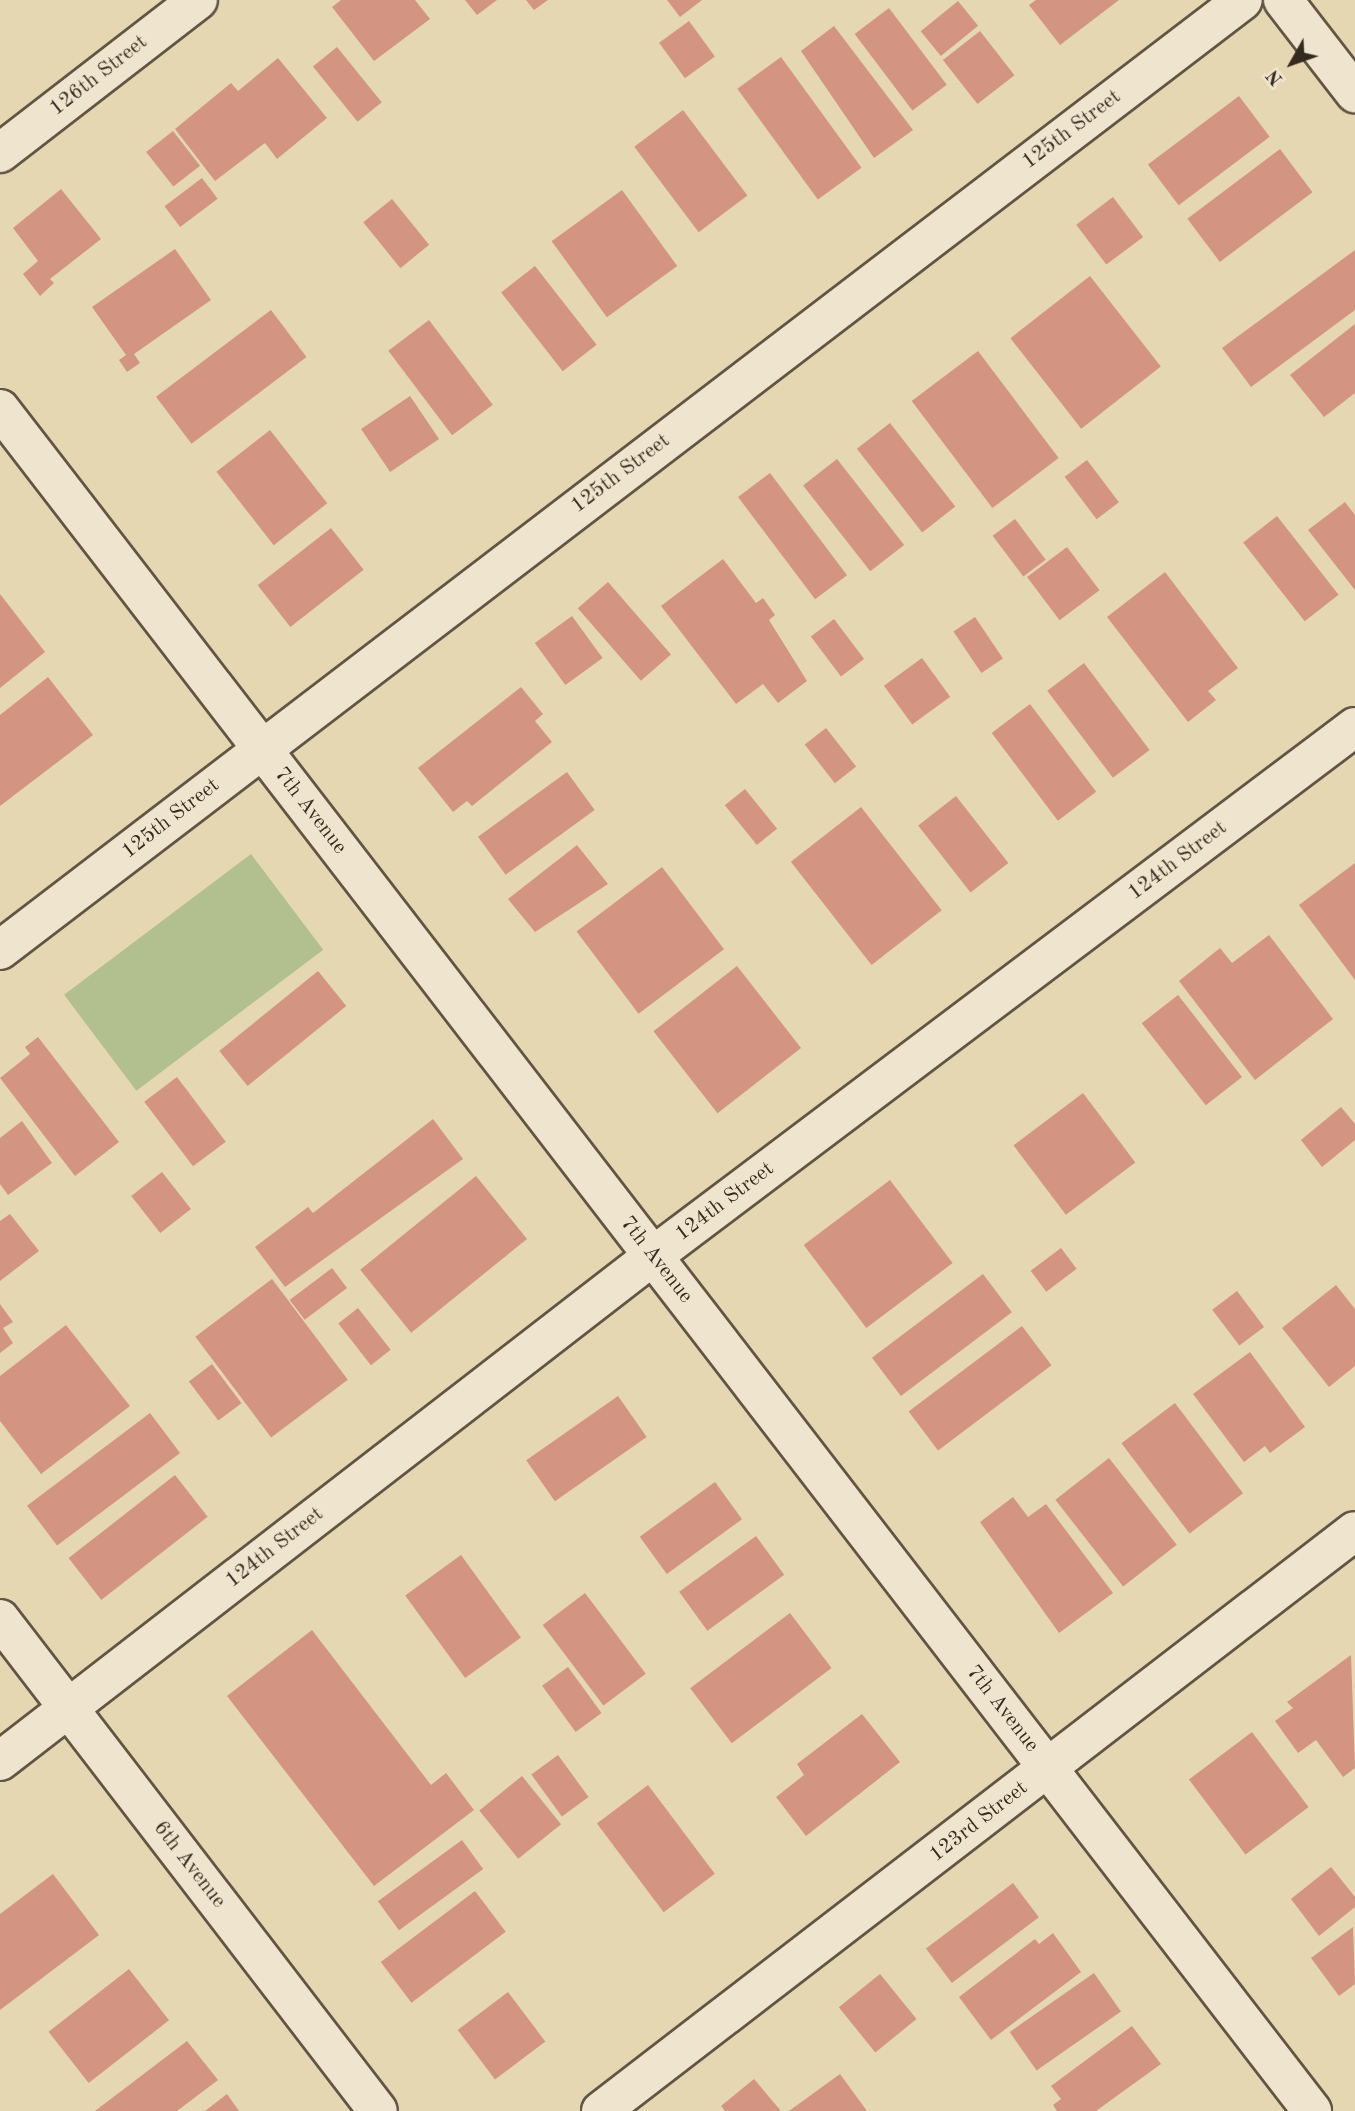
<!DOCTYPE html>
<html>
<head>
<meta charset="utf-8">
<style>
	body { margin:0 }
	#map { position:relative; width:1355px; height:2111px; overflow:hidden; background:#e6d7b3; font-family:"Old Standard TT",serif }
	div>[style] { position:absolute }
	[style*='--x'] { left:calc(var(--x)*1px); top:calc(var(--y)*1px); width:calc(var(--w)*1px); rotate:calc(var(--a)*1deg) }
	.green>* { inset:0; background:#b2bf8f; transform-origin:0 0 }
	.building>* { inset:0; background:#d39481; transform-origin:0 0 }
	.roads { filter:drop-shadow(2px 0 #615544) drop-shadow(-2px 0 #615544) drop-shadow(0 2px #615544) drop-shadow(0 -2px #615544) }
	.minor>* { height:38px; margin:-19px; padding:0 19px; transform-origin:19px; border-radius:19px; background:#efe5ce }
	span { translate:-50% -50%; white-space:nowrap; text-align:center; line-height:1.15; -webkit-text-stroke:7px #efe5ce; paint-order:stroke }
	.street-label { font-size:21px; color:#352a1f }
	.north { position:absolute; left:1257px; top:28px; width:70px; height:70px; -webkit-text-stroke:5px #efe5ce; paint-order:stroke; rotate:230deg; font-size:19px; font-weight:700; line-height:28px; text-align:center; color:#352a1f }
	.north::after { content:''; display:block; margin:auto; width:24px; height:32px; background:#352a1f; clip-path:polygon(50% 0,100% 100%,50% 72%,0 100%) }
</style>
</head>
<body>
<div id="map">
	<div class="green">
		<div style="left:251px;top:854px;width:120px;height:234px;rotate:53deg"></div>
	</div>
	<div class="building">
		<div style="clip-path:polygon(341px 0,415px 0,430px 19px,374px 61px,332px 7px)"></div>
		<div style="clip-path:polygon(465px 0,497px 0,477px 15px)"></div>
		<div style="clip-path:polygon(526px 0,548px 0,534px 10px)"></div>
		<div style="clip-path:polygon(667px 0,702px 0,680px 17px)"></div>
		<div style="clip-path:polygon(1036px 0,1119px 0,1060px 45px,1029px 5px)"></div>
		<div style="left:958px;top:1px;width:32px;height:48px;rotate:51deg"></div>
		<div style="left:889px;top:8px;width:96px;height:43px;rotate:53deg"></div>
		<div style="left:689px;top:21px;width:44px;height:37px;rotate:54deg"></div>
		<div style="clip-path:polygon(834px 26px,913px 130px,874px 158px,801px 51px)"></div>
		<div style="left:980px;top:31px;width:56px;height:47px;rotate:52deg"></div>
		<div style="left:337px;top:47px;width:71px;height:31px;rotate:51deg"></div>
		<div style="left:781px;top:57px;width:137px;height:54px;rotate:54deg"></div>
		<div style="clip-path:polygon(278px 58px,327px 118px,277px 159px,265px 143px,215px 181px,175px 129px,231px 83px,238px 91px)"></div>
		<div style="left:1239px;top:96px;width:51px;height:114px;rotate:53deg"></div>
		<div style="left:683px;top:110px;width:107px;height:61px;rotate:53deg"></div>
		<div style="left:173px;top:131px;width:44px;height:34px;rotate:52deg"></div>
		<div style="left:1280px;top:149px;width:54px;height:116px;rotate:53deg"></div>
		<div style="left:202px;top:178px;width:26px;height:47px;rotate:53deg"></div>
		<div style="clip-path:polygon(61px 189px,101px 239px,50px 279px,54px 283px,40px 296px,23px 274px,38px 261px,13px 228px)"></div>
		<div style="left:622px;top:190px;width:94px;height:87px;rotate:54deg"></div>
		<div style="left:1113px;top:197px;width:50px;height:46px;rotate:53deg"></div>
		<div style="left:392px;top:199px;width:59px;height:37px;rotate:51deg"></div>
		<div style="clip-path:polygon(175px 249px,211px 300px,134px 354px,140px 363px,127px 372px,119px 360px,126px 355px,92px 307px)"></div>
		<div style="clip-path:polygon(1355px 250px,1355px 310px,1251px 387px,1222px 348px)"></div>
		<div style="left:535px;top:266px;width:100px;height:43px;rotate:52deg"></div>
		<div style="left:1090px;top:276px;width:115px;height:101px;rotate:52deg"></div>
		<div style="left:271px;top:310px;width:59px;height:144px;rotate:53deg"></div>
		<div style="left:429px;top:320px;width:106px;height:51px;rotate:53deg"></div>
		<div style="clip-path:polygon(1355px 324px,1355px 393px,1324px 417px,1290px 375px)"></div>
		<div style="left:978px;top:351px;width:134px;height:83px;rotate:53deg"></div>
		<div style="left:410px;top:396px;width:52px;height:59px;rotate:56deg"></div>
		<div style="left:890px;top:423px;width:106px;height:42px;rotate:52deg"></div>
		<div style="left:270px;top:430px;width:93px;height:68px;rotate:52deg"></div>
		<div style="left:837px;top:459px;width:109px;height:43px;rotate:52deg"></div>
		<div style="left:1087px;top:460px;width:53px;height:28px;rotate:53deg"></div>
		<div style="left:770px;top:473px;width:128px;height:40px;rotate:53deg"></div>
		<div style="clip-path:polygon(1345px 502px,1355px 515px,1355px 590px,1308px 530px)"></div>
		<div style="left:1277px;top:516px;width:100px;height:43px;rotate:52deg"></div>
		<div style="left:1015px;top:519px;width:51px;height:28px;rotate:53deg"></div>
		<div style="left:331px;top:528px;width:53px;height:93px;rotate:52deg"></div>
		<div style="left:1067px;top:547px;width:54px;height:50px;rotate:53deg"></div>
		<div style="clip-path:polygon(723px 559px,756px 603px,763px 598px,775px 615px,769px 620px,807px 681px,778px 703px,763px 684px,736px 704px,661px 606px)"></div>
		<div style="clip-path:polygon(1165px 572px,1238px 668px,1208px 691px,1216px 700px,1188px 722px,1107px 617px)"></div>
		<div style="left:608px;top:582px;width:96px;height:40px;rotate:49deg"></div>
		<div style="clip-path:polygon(0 594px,45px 652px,0 688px)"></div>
		<div style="left:572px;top:616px;width:52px;height:46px;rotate:54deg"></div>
		<div style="left:975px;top:617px;width:50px;height:26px;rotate:56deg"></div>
		<div style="left:834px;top:619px;width:50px;height:29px;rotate:53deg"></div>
		<div style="left:922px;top:658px;width:48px;height:47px;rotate:54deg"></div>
		<div style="left:1084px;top:663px;width:109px;height:46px;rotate:53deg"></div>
		<div style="clip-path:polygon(48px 677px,93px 735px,0 806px,0 715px)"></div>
		<div style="clip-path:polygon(521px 687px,543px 714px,535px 721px,552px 742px,472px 806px,467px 801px,453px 812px,418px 768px)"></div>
		<div style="left:1030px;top:704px;width:110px;height:48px;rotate:53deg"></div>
		<div style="left:826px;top:728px;width:49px;height:27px;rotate:52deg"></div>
		<div style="left:567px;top:772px;width:47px;height:110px;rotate:54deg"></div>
		<div style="left:745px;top:789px;width:51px;height:26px;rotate:51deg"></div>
		<div style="left:956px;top:796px;width:85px;height:48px;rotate:52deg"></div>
		<div style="left:861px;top:807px;width:131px;height:89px;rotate:52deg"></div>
		<div style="clip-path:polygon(577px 845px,608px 884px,535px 932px,508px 899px)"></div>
		<div style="clip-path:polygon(1355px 863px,1355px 980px,1299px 905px)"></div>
		<div style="left:662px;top:867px;width:103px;height:107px;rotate:53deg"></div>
		<div style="clip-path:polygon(1269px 935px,1333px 1019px,1255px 1080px,1179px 981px,1220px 948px,1232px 963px)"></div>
		<div style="left:737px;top:966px;width:104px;height:106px;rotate:52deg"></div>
		<div style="left:318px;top:971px;width:45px;height:127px;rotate:51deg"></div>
		<div style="left:1178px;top:995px;width:104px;height:46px;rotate:52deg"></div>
		<div style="clip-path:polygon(38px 1037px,119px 1142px,75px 1176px,0 1078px,30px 1054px,25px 1047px)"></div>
		<div style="left:177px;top:1077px;width:81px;height:41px;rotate:53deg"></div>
		<div style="left:1083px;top:1093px;width:87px;height:87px;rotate:53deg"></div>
		<div style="clip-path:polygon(1341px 1107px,1355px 1124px,1355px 1140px,1322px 1167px,1301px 1140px)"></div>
		<div style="clip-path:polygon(433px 1119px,463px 1159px,285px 1287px,255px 1247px,308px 1207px,313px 1213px)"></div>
		<div style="clip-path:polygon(22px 1121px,52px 1163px,8px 1195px,0 1184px,0 1138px)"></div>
		<div style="left:162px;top:1172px;width:47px;height:39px;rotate:52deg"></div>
		<div style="left:476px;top:1176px;width:81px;height:149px;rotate:51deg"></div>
		<div style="left:890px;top:1180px;width:104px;height:108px;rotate:53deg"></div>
		<div style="clip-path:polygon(10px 1214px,39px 1251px,0 1281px,0 1221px)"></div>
		<div style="left:1061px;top:1248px;width:26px;height:38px;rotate:53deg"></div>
		<div style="left:332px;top:1268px;width:25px;height:53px;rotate:53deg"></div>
		<div style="left:983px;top:1274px;width:48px;height:139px;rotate:53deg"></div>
		<div style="left:272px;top:1279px;width:126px;height:96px;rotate:53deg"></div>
		<div style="clip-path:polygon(1336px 1285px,1355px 1309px,1355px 1366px,1329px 1387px,1282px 1328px)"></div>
		<div style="left:1237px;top:1291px;width:45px;height:31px;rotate:53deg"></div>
		<div style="clip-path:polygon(0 1304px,13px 1322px,3px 1328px,13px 1343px,0 1353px)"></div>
		<div style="left:358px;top:1308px;width:53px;height:25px;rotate:52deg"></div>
		<div style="clip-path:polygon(66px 1325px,130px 1406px,41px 1474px,0 1421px,0 1376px)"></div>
		<div style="left:1022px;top:1326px;width:49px;height:142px;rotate:53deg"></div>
		<div style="clip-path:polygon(1250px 1352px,1305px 1427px,1270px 1453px,1265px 1446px,1244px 1462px,1193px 1394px)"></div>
		<div style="left:212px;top:1364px;width:49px;height:29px;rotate:53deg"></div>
		<div style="left:618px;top:1396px;width:50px;height:112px;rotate:55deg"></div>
		<div style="left:1175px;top:1403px;width:113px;height:67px;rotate:53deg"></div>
		<div style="left:150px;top:1413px;width:50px;height:154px;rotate:53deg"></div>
		<div style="left:1109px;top:1458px;width:110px;height:68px;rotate:52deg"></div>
		<div style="left:175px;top:1475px;width:53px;height:135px;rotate:52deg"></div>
		<div style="left:715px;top:1482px;width:46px;height:93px;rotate:54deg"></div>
		<div style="clip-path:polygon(1013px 1497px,1028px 1517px,1046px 1504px,1113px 1593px,1059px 1633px,980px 1522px)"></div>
		<div style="left:756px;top:1536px;width:48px;height:95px;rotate:54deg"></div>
		<div style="left:461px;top:1555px;width:102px;height:69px;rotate:54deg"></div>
		<div style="left:585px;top:1593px;width:101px;height:53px;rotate:53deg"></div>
		<div style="left:790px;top:1613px;width:69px;height:125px;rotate:53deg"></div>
		<div style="clip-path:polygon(312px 1630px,431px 1785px,446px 1773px,474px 1810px,374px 1886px,227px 1696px)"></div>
		<div style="clip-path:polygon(1351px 1655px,1355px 1768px,1343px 1777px,1316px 1740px,1298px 1753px,1275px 1721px,1293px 1708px,1287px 1702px)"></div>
		<div style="left:568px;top:1667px;width:57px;height:32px;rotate:54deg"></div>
		<div style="clip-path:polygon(862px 1714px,900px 1762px,806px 1836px,776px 1797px,804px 1775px,797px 1764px)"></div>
		<div style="left:1252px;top:1732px;width:94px;height:79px;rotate:53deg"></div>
		<div style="left:558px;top:1755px;width:52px;height:33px;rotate:54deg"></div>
		<div style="left:522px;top:1776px;width:62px;height:55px;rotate:51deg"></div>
		<div style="left:648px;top:1785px;width:111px;height:64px;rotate:53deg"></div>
		<div style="left:462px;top:1840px;width:36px;height:104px;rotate:54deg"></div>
		<div style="clip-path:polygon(1331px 1867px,1355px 1897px,1355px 1907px,1319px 1936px,1291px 1899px)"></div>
		<div style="clip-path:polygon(53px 1874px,99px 1935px,0 2010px,0 1914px)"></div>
		<div style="left:1013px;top:1883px;width:43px;height:109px;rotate:53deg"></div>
		<div style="left:475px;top:1891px;width:51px;height:118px;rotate:53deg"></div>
		<div style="clip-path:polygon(1353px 1927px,1355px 1984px,1339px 1996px,1311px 1958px)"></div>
		<div style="clip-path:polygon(1053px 1933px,1081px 1972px,991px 2040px,959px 1997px,1035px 1939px,1039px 1944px)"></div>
		<div style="left:129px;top:1969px;width:65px;height:102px;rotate:52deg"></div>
		<div style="left:1094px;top:1973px;width:47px;height:103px;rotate:55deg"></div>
		<div style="left:880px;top:1974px;width:58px;height:53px;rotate:51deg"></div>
		<div style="left:508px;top:1992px;width:62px;height:63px;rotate:53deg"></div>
		<div style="clip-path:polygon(1132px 2026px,1161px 2064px,1096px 2111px,1057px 2111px,1053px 2105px,1061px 2099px,1051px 2086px)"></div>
		<div style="clip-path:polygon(187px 2041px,218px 2080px,177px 2111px,95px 2111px)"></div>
		<div style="clip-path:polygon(840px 2074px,867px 2111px,789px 2111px)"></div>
		<div style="clip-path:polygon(754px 2079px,781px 2111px,725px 2111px,721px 2106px)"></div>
		<div style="clip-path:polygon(227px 2094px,239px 2111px,205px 2111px)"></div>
	</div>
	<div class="roads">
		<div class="minor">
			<div style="--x:1283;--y:0;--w:118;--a:52.3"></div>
			<div style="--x:0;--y:153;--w:250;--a:-37.7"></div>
			<div style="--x:0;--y:409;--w:2149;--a:52.37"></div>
			<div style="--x:0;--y:950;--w:1564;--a:-37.39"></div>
			<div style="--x:0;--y:1619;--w:620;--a:52.47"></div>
			<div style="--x:0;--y:1761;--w:825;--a:-37.72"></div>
			<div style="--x:653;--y:1256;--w:879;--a:-37"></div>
			<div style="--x:601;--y:2111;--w:951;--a:-37.57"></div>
		</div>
	</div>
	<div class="street-label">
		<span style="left:99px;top:76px;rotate:-38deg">126th Street</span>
		<span style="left:1072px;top:130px;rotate:-37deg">125th Street</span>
		<span style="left:621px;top:474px;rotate:-37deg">125th Street</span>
		<span style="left:310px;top:811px;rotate:52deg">7th Avenue</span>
		<span style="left:171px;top:819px;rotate:-38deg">125th Street</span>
		<span style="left:1178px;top:861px;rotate:-37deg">124th Street</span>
		<span style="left:725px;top:1202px;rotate:-37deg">124th Street</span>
		<span style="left:656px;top:1260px;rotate:52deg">7th Avenue</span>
		<span style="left:275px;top:1548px;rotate:-38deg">124th Street</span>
		<span style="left:1002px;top:1709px;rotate:52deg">7th Avenue</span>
		<span style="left:979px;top:1822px;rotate:-38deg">123rd Street</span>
		<span style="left:189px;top:1865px;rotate:52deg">6th Avenue</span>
	</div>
	<div class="north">N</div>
</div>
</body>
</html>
